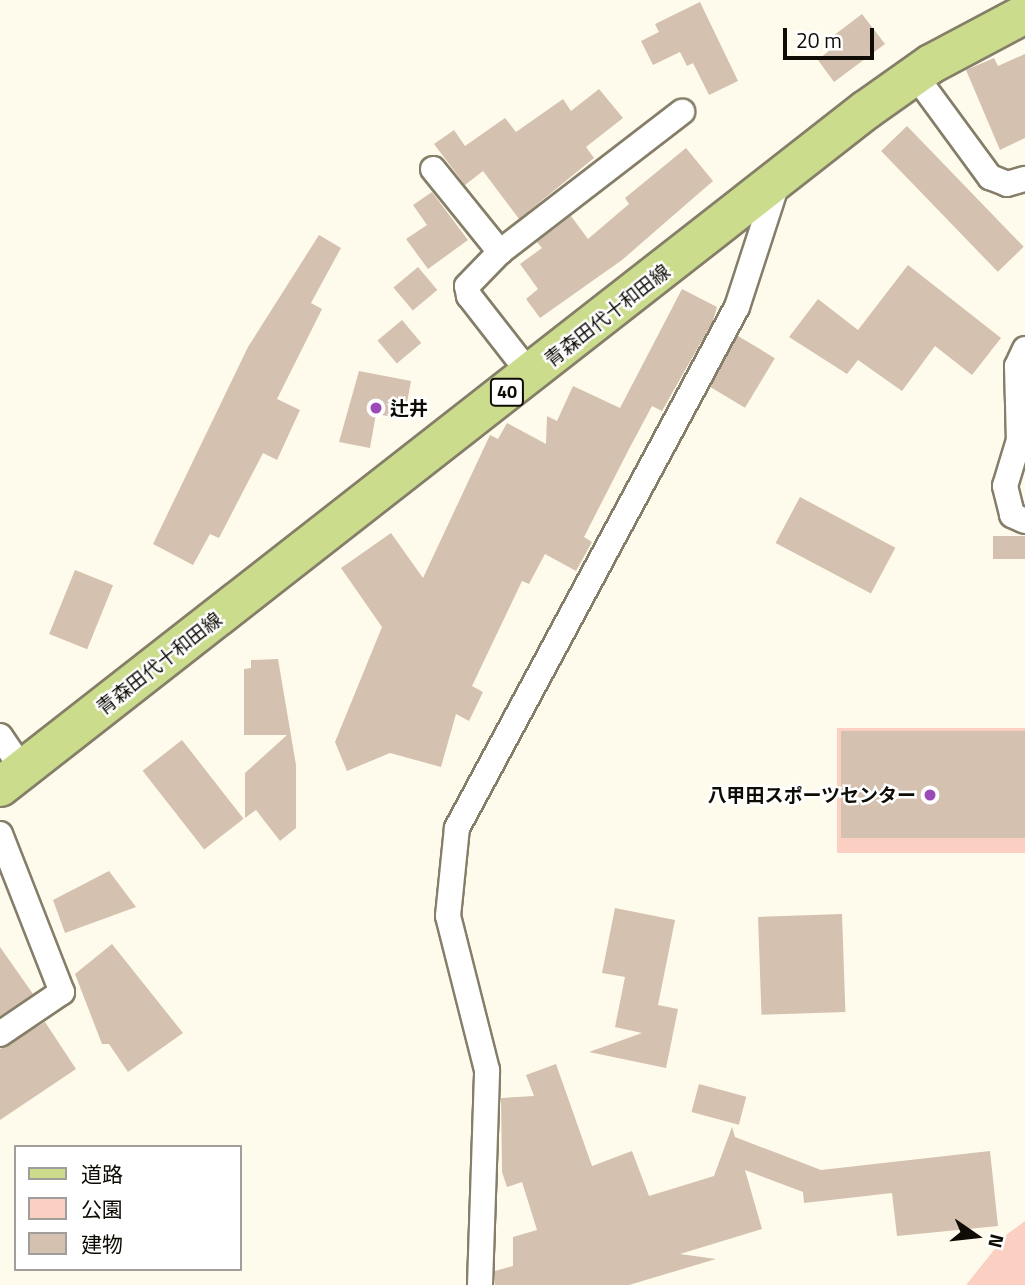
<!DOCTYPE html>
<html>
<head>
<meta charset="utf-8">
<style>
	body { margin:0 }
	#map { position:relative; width:1025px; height:1285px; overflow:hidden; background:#fffbec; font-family:"Titillium Web","Noto Sans JP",sans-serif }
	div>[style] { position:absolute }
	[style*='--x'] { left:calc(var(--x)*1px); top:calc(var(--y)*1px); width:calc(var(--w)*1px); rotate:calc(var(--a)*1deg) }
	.green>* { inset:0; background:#fbd0c2; transform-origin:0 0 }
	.building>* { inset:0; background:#d4c1af; transform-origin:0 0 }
	.roads { filter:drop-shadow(2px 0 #857e68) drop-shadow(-2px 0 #857e68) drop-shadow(0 2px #857e68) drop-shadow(0 -2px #857e68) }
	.minor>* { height:24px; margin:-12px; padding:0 12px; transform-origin:12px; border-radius:12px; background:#fff }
	.primary>* { height:38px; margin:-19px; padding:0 19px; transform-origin:19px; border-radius:19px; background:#cbdc8d }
	.dots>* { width:19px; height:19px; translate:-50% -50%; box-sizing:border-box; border:4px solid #fff; border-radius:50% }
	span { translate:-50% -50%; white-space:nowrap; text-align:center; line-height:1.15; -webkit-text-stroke:5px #fff; paint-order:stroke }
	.shield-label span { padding:2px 5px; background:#fff; border:2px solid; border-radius:5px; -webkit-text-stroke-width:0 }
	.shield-label { font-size:18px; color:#0f0c05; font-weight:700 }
	.street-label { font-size:19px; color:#0f0c05 }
	.poi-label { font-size:19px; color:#0f0c05; font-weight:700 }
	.left { translate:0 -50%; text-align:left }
	.right { translate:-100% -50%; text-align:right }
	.legend { position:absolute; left:14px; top:1145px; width:228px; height:126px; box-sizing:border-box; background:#fff; border:2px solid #9f9e9b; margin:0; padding:9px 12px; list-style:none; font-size:21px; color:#0f0c05 }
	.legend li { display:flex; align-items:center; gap:14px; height:35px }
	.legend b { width:35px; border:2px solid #9f9e9b }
	.north { position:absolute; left:941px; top:1201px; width:70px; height:70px; -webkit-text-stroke:5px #fff; paint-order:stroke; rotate:104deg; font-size:19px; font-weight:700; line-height:28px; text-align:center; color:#0f0c05 }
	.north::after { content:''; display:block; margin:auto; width:24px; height:32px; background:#0f0c05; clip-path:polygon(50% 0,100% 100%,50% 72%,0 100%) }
	.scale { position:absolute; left:783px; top:28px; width:91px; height:32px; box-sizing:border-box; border:4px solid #0f0c05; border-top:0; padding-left:9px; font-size:21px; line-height:24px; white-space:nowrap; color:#0f0c05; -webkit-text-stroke:5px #fff; paint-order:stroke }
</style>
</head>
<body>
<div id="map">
	<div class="green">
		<div style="left:1025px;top:728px;width:125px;height:188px;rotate:90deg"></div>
		<div style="clip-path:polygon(1025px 1221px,1025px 1285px,966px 1285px,1006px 1235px)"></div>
	</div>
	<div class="building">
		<div style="clip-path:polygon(700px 2px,738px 81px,709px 95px,693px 63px,687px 66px,680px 52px,653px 65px,641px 41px,659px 32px,655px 24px)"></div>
		<div style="clip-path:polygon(862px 14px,885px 44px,834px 82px,818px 60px,838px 43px,833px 36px)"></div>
		<div style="clip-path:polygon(1025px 54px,1025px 138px,1000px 150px,966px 70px,994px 58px,998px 66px)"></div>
		<div style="clip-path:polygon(599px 89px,623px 118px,586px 147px,594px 158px,519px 219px,483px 171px,465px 185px,434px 144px,454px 130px,465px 146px,505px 118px,516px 132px,563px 99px,571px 111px)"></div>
		<div style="left:907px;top:126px;width:168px;height:36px;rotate:46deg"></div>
		<div style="clip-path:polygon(686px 148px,713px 181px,622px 260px,540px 318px,526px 299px,538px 289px,520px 264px,542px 248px,537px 242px,571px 216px,588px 239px,629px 204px,625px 198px)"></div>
		<div style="clip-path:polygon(432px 192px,468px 240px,428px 269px,406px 239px,427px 225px,413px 205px)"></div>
		<div style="clip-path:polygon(319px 235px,341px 248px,311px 303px,322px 309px,277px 399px,300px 410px,277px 460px,263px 453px,219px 538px,210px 534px,193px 565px,153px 544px,248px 347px)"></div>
		<div style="clip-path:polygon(908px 265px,1001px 338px,972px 375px,935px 346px,902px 391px,858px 360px,847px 374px,789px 337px,818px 299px,858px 330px)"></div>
		<div style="left:418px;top:267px;width:30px;height:32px;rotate:50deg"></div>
		<div style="clip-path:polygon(682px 289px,717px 307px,713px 321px,662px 411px,652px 406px,629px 449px,584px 537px,592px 542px,576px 571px,545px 554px,529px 584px,522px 581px,472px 686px,483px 692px,469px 721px,456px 714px,441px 767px,390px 753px,347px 771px,335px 742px,382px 627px,341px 568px,391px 533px,423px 578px,490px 435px,498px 439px,507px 423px,546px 444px,547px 416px,557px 421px,573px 386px,620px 408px)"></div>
		<div style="left:402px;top:320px;width:30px;height:32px;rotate:50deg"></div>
		<div style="left:738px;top:336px;width:43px;height:58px;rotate:31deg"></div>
		<div style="clip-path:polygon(359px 371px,411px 381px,404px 419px,376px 414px,370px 448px,339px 442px)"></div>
		<div style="left:800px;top:497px;width:108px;height:52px;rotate:28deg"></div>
		<div style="left:993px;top:536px;width:32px;height:23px"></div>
		<div style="left:75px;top:570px;width:41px;height:69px;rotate:22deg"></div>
		<div style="clip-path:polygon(278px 659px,296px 765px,296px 828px,280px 841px,256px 810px,245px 818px,245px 773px,287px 735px,244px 735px,244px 669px,251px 668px,251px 660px)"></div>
		<div style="left:1025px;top:731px;width:107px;height:184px;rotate:90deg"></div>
		<div style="left:182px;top:740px;width:100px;height:50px;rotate:52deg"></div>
		<div style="clip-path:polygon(109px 871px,136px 907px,65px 933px,53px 900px)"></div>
		<div style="clip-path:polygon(615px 908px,675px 920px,658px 1005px,678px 1009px,666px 1068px,589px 1052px,642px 1033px,615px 1027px,625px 977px,602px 973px)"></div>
		<div style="left:842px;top:914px;width:98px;height:84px;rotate:88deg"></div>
		<div style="clip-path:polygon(112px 944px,183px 1033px,128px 1072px,109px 1044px,102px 1044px,75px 974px)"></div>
		<div style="clip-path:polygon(0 947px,33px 994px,0 1016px)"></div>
		<div style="clip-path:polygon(45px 1022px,76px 1069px,0 1120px,0 1049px)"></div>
		<div style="clip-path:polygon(556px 1064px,592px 1166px,632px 1151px,649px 1196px,714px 1176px,732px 1127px,735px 1137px,821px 1170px,990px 1151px,998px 1226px,897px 1236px,892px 1193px,804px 1203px,803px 1192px,745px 1170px,762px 1229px,680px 1254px,716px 1259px,629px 1285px,495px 1285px,495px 1271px,513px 1266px,513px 1237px,537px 1230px,522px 1182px,507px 1187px,502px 1172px,501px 1098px,534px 1096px,526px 1075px)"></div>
		<div style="left:699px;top:1084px;width:49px;height:29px;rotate:15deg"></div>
	</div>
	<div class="roads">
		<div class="minor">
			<div style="--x:915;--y:75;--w:127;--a:53.7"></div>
			<div style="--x:990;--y:177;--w:18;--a:22"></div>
			<div style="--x:1007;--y:184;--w:19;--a:-16"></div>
			<div style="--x:433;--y:169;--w:107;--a:51.1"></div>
			<div style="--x:1025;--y:349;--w:19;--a:115"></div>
			<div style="--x:1017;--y:366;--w:74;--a:88.5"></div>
			<div style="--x:1019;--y:440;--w:48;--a:106.9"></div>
			<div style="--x:1005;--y:486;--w:30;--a:76"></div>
			<div style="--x:1012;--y:515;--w:14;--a:25"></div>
			<div style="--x:530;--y:374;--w:99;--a:-128"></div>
			<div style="--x:469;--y:296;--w:10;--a:-101"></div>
			<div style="--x:467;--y:286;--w:47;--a:-45.9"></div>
			<div style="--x:500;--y:252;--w:230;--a:-37.6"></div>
			<div style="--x:0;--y:736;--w:41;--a:55.9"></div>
			<div style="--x:0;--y:834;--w:170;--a:68.6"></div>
			<div style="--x:62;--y:992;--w:75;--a:145.9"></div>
			<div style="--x:480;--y:1285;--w:215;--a:-88.1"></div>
			<div style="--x:487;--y:1070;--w:159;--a:-104.2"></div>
			<div style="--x:448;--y:916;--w:88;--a:-84.2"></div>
			<div style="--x:457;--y:828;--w:591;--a:-61.75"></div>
			<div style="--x:737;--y:307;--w:129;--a:-72"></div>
		</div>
		<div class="primary">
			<div style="--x:0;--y:787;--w:1099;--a:-38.02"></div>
			<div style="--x:866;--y:110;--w:80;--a:-35.3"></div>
			<div style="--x:931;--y:64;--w:106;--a:-28"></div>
		</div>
	</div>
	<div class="dots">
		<div style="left:376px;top:408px;background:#9d49b8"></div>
		<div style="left:930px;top:795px;background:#9d49b8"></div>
	</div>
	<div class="shield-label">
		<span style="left:507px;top:392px">40</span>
	</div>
	<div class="street-label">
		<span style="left:607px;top:315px;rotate:-38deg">青森田代十和田線</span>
		<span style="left:159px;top:663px;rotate:-38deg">青森田代十和田線</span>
	</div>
	<div class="poi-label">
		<span class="left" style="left:390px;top:408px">辻井</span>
		<span class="right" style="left:916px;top:795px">八甲田スポーツセンター</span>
	</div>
	<ul class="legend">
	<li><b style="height:9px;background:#cbdc8d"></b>道路</li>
	<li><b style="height:19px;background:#fbd0c2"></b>公園</li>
	<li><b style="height:19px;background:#d4c1af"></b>建物</li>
	</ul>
	<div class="north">N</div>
	<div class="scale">20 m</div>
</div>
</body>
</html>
